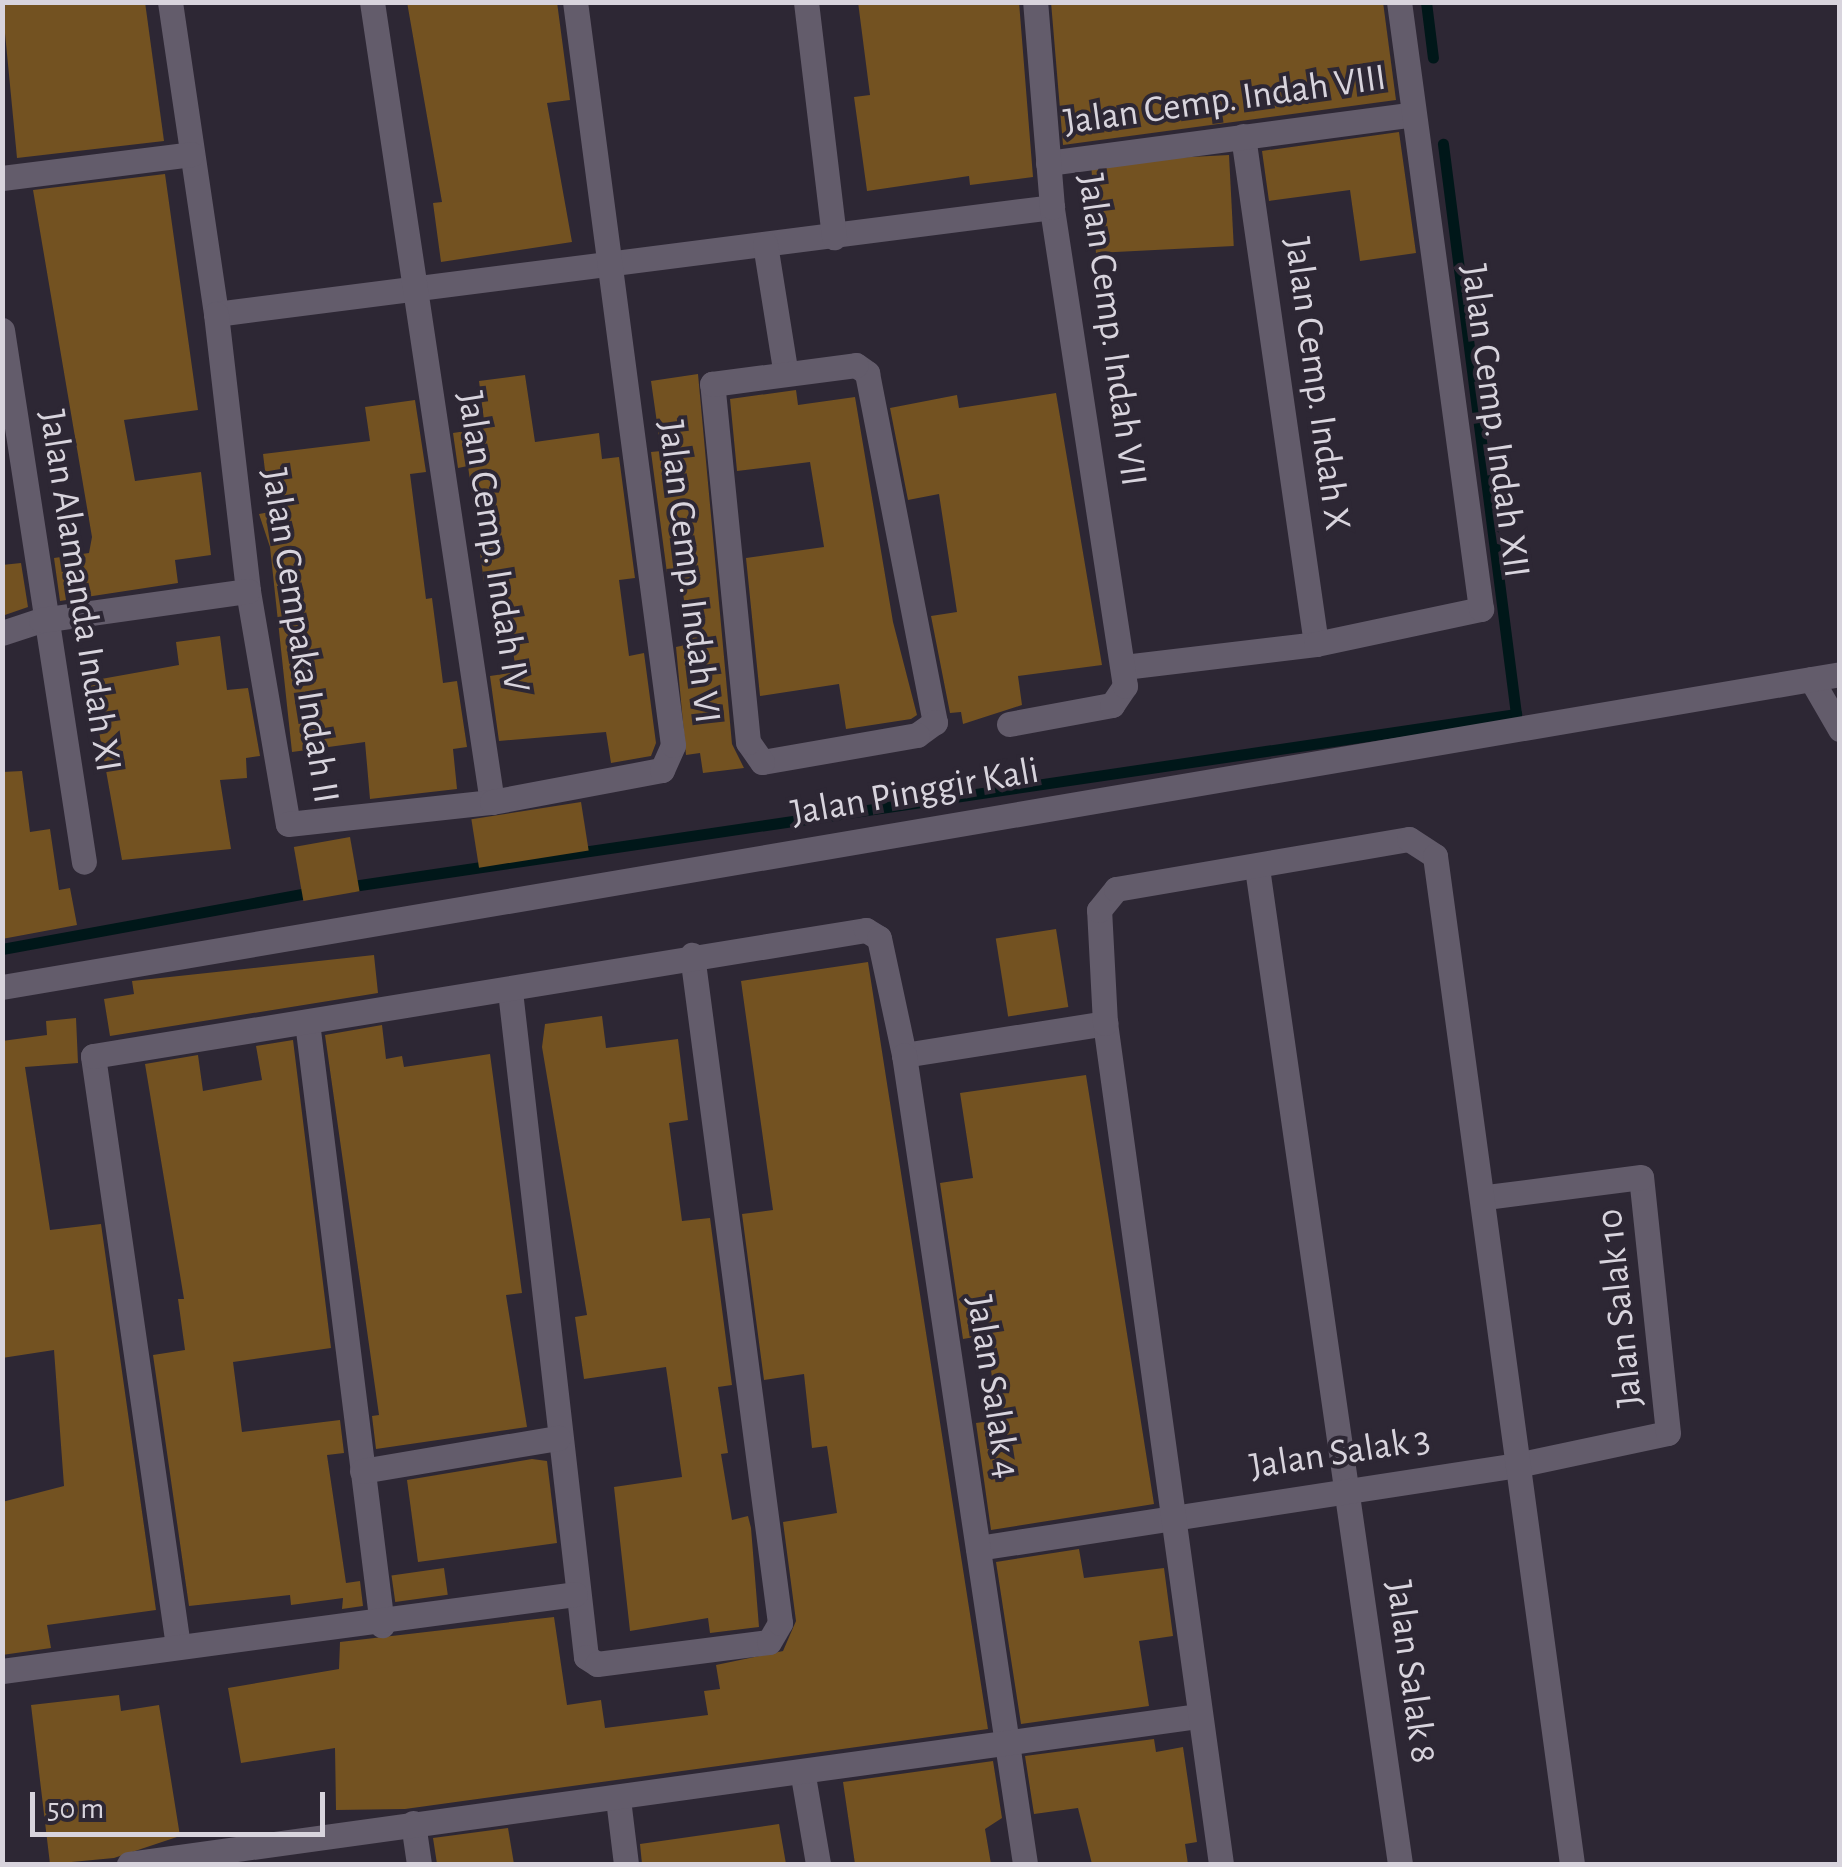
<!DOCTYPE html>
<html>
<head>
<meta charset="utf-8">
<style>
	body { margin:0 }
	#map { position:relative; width:1842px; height:1867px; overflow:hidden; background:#2d2734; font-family:"Alegreya Sans",sans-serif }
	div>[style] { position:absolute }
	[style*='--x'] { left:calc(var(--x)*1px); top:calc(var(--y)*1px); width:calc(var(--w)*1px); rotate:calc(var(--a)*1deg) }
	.stream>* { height:11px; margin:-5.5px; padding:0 5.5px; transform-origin:5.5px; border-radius:5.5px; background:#001719 }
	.building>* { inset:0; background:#735221; transform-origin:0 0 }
	.minor>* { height:25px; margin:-12.5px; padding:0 12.5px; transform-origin:12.5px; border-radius:12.5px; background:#635c6b }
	span { translate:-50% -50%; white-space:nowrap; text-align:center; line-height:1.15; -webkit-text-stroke:8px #2d2734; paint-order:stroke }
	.street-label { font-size:38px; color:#d8d4dd }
	.frame { position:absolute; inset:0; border:5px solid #d8d4dd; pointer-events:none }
	.scale { position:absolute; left:30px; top:1792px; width:295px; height:45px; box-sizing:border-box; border:5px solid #d8d4dd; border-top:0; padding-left:12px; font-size:30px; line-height:35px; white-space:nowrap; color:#d8d4dd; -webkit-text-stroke:8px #2d2734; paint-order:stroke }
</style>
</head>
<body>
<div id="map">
	<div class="stream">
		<div style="--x:1426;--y:2;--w:56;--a:82.9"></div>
		<div style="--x:346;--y:887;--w:1183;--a:-8.41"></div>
		<div style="--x:1516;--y:714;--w:575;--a:-97.3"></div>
		<div style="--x:2;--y:949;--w:316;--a:-10.4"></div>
	</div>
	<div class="building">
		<div style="clip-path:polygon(2px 2px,145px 2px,164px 141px,17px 158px)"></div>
		<div style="clip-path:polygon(407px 2px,557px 2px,570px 100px,547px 103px,572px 242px,441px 262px,433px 203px,442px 202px)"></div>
		<div style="clip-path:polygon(858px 2px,1019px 2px,1033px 177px,970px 185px,969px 176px,867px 191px,854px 97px,870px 95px)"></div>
		<div style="clip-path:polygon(1051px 2px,1383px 2px,1396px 100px,1063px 145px)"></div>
		<div style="clip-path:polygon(1399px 132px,1416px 253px,1360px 261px,1350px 190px,1269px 201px,1262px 151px)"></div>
		<div style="left:1229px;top:155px;width:91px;height:138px;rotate:87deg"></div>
		<div style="clip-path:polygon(165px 174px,198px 410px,124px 420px,135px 481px,201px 472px,211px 555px,175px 560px,178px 583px,60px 601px,54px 558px,89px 553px,92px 537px,33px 190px)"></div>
		<div style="clip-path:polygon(698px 374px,732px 744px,744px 768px,703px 773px,700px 753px,686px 755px,676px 647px,690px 644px,680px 571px,667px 573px,651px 452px,661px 451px,651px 381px)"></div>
		<div style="clip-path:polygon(525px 375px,535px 442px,599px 433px,602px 459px,619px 457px,635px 578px,619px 580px,629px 656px,644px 653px,656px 743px,651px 756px,611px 763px,606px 732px,499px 741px,490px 676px,516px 672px,503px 579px,484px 582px,468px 466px,458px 468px,453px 433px,485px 428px,479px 381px)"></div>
		<div style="clip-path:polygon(796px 390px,798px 405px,855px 397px,893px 622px,917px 715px,911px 719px,846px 729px,839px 684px,760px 696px,746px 558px,824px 547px,810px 462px,737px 471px,730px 399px)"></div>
		<div style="clip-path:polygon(1056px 393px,1102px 665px,1018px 676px,1022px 705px,963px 724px,961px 712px,950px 713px,931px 616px,957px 612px,939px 494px,908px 500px,890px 408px,957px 395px,959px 408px)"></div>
		<div style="clip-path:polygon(415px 400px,426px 472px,410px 474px,426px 599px,432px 598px,443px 683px,457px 681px,467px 747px,453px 749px,457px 789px,370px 799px,365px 742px,292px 752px,270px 547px,259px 514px,270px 512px,263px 454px,370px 441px,365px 407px)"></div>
		<div style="clip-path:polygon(21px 563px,28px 607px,2px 616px,2px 565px)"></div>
		<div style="clip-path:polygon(220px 636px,227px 690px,248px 688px,260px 756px,246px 758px,247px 778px,220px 780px,231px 849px,122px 860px,90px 681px,179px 665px,176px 642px)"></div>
		<div style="clip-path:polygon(22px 771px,30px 832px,50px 829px,59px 890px,70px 888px,77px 925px,2px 939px,2px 772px)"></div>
		<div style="left:581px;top:802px;width:49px;height:111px;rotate:81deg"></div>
		<div style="left:350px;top:837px;width:55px;height:57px;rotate:80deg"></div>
		<div style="left:1056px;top:929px;width:79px;height:61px;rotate:81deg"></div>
		<div style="clip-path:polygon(374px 955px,378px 993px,110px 1036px,104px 999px,134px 994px,132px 981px)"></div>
		<div style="clip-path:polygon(868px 962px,988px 1729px,405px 1809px,336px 1810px,335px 1748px,241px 1763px,228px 1688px,339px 1669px,340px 1642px,554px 1617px,567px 1705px,601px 1700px,605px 1728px,708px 1715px,704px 1691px,720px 1689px,716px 1665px,783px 1651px,796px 1621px,783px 1522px,837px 1513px,827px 1446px,812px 1448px,804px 1374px,764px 1380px,742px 1214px,773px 1210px,741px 981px)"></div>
		<div style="clip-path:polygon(602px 1016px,606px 1048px,678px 1039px,688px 1120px,669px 1123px,682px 1221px,710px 1218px,732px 1385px,718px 1387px,728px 1453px,721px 1454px,732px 1520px,748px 1516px,751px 1528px,759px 1627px,710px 1633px,708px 1618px,630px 1631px,614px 1487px,682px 1477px,666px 1367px,584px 1379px,575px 1317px,587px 1315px,542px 1047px,545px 1024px)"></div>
		<div style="clip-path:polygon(76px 1018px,78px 1063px,25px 1067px,50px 1230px,101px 1224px,156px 1610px,47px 1625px,51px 1648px,2px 1655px,2px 1502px,64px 1486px,54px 1350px,2px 1358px,2px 1041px,47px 1035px,46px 1021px)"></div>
		<div style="clip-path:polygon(382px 1025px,386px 1059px,402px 1056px,404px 1067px,490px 1054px,522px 1293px,506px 1295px,527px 1427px,376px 1449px,372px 1416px,379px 1415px,325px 1035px)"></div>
		<div style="clip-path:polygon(293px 1040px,331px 1348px,233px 1362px,242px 1432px,340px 1420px,344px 1453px,327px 1455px,346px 1583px,360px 1581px,363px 1606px,342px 1609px,343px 1598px,291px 1605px,290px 1595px,189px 1606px,153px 1355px,185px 1350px,178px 1299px,184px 1299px,145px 1064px,198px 1055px,203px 1091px,262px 1080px,256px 1046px)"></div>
		<div style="clip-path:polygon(1086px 1075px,1154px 1504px,991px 1530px,976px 1423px,998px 1420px,986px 1335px,963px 1339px,940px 1183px,973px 1178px,960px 1093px)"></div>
		<div style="clip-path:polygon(532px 1459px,547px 1461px,557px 1543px,418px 1562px,407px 1480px)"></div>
		<div style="clip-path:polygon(1079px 1549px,1084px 1578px,1164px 1568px,1173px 1636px,1139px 1641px,1149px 1706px,1021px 1724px,996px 1562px)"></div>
		<div style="left:444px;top:1568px;width:27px;height:53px;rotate:82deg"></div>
		<div style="clip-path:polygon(119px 1695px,121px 1711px,159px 1705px,180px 1836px,114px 1858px,50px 1864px,31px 1705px)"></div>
		<div style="clip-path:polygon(1154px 1739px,1156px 1752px,1183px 1747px,1197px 1842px,1185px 1844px,1188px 1864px,1092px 1864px,1078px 1808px,1034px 1814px,1025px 1756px)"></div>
		<div style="clip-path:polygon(993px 1761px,1002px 1818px,985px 1829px,991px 1864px,855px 1864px,843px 1782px)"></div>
		<div style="clip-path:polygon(779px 1824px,786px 1864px,642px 1864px,640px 1844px)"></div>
		<div style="clip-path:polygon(508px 1828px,514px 1864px,437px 1864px,433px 1838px)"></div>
	</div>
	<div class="minor">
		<div style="--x:170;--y:2;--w:315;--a:81.6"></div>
		<div style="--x:216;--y:314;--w:843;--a:-7.29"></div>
		<div style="--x:372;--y:2;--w:809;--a:81.47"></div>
		<div style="--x:806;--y:2;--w:237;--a:83.2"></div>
		<div style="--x:1243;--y:136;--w:513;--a:81.82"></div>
		<div style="--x:1048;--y:163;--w:368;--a:-7.6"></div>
		<div style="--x:2;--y:178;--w:191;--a:-7.2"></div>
		<div style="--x:765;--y:244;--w:127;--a:80.9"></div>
		<div style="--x:216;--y:314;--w:279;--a:83.4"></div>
		<div style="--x:248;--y:591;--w:236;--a:80.3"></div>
		<div style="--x:288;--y:824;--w:205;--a:-6.2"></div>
		<div style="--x:492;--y:802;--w:173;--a:-10.7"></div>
		<div style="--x:662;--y:770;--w:27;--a:-66"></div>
		<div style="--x:673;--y:745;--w:749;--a:-97.51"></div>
		<div style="--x:2;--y:330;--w:538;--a:81.24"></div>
		<div style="--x:856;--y:365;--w:14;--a:36"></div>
		<div style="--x:867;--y:373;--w:356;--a:79"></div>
		<div style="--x:935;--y:722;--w:22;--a:144"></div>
		<div style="--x:917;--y:735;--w:157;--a:170.1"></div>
		<div style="--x:762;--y:762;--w:24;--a:-125"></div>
		<div style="--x:748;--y:742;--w:360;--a:-95.7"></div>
		<div style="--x:712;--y:384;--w:145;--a:-7.5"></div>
		<div style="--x:2;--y:633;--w:41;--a:-18.4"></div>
		<div style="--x:41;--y:620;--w:209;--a:-8"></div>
		<div style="--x:1124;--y:667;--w:193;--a:-6.8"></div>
		<div style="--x:1316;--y:644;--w:169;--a:-12"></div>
		<div style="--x:1481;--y:609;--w:613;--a:-97.69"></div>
		<div style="--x:1811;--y:679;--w:58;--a:59.9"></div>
		<div style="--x:1009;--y:724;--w:105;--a:-10.5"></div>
		<div style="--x:1112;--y:705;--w:23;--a:-56"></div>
		<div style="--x:1125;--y:686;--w:485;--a:-98.7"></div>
		<div style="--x:1052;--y:207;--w:206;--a:-94.7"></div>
		<div style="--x:1257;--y:868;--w:1006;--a:81.83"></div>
		<div style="--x:2;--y:987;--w:1864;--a:-9.66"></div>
		<div style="--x:510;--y:991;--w:670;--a:83.49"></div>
		<div style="--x:586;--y:1657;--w:13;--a:32"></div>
		<div style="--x:597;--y:1664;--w:173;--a:-7.3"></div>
		<div style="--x:769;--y:1642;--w:22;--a:-60"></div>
		<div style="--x:780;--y:1623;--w:674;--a:-97.5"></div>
		<div style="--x:307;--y:1022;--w:608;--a:82.91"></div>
		<div style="--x:904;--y:1055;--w:204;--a:-9"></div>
		<div style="--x:362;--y:1471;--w:199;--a:-9.6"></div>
		<div style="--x:978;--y:1548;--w:545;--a:-8.75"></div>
		<div style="--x:1517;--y:1465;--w:154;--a:-12"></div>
		<div style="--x:1668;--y:1433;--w:257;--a:-96"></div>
		<div style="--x:1641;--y:1177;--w:155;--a:172.6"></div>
		<div style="--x:178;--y:1646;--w:596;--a:-98.2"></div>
		<div style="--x:93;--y:1056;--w:783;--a:-9.26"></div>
		<div style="--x:866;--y:930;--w:15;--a:32"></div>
		<div style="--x:879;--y:938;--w:120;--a:77.9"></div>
		<div style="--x:904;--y:1055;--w:818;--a:81.49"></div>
		<div style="--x:2;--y:1671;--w:578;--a:-7.65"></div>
		<div style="--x:803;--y:1776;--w:89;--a:80.3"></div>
		<div style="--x:618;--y:1799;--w:65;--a:83"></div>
		<div style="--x:413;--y:1823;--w:41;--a:81.7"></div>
		<div style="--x:129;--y:1864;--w:1080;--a:-7.88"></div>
		<div style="--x:1221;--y:1864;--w:849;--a:-97.85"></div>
		<div style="--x:1105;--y:1023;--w:113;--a:-93"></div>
		<div style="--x:1099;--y:910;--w:27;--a:-51"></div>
		<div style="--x:1116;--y:889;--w:297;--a:-9.7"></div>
		<div style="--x:1409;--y:839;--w:31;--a:33"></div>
		<div style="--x:1435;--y:856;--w:1017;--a:82.26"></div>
	</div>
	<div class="street-label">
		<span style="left:1225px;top:101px;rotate:-8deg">Jalan Cemp. Indah VIII</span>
		<span style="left:1111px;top:330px;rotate:82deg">Jalan Cemp. Indah VII</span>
		<span style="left:1316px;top:384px;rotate:82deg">Jalan Cemp. Indah X</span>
		<span style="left:1494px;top:421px;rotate:82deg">Jalan Cemp. Indah XII</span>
		<span style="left:492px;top:542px;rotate:81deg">Jalan Cemp. Indah IV</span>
		<span style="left:688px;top:572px;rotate:83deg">Jalan Cemp. Indah VI</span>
		<span style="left:79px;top:591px;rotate:81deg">Jalan Alamanda Indah XI</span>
		<span style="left:299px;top:636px;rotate:81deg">Jalan Cempaka Indah II</span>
		<span style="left:915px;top:793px;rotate:-10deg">Jalan Pinggir Kali</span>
		<span style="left:1621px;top:1308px;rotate:-96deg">Jalan Salak 10</span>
		<span style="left:992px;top:1387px;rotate:81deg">Jalan Salak 4</span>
		<span style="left:1340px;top:1454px;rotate:-9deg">Jalan Salak 3</span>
		<span style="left:1410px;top:1672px;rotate:82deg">Jalan Salak 8</span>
	</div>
	<div class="frame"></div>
	<div class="scale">50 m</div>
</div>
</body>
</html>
